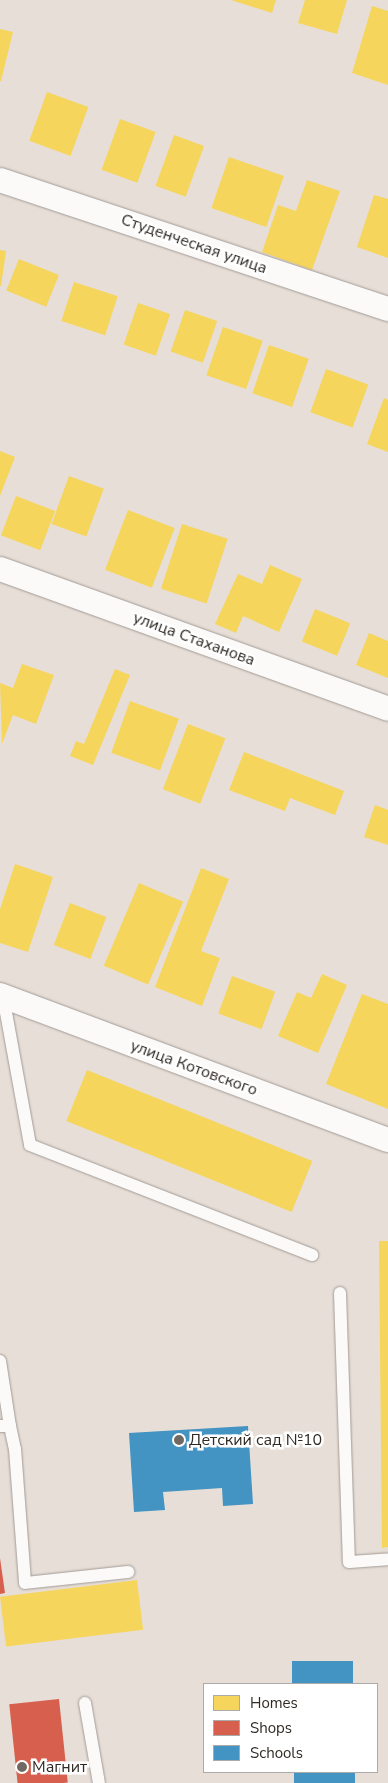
<!DOCTYPE html>
<meta charset="utf-8">
<style>
body{margin:0}
#map{position:relative;width:388px;height:1783px;overflow:hidden;background:#e7ded7;font-family:"Nunito Sans",sans-serif}
div>[style]{position:absolute}
[style*='--x']{left:calc(var(--x)*1px);top:calc(var(--y)*1px);width:calc(var(--w)*1px);rotate:calc(var(--a)*1deg)}
.homes>*{inset:0;background:#f6d55c;transform-origin:0 0}
.shops>*{inset:0;background:#d6604d;transform-origin:0 0}
.schools>*{inset:0;background:#4393c3;transform-origin:0 0}
.roads{filter:drop-shadow(0 0 1px #a29b96) drop-shadow(0 0 1px #a29b96)}
.lane>*{height:12px;margin:-6px;padding:0 6px;transform-origin:6px;border-radius:6px;background:#fbfaf9}
.street>*{height:24px;margin:-12px;padding:0 12px;transform-origin:12px;border-radius:12px;background:#fbfaf9}
.dots>*{width:14px;height:14px;translate:-50% -50%;box-sizing:border-box;border:2px solid #fff;border-radius:50%}
span{translate:-50% -50%;white-space:nowrap;text-align:center;line-height:1.15;-webkit-text-stroke:5px #fff;paint-order:stroke}
.street-label{font-size:16px;color:#302a25}
.poi-label{font-size:16px;color:#302a25}
.left{translate:0 -50%;text-align:left}
.legend{position:absolute;left:203px;top:1683px;width:175px;height:90px;box-sizing:border-box;background:#fff;border:1px solid #acaaa8;margin:0;padding:6px 9px;list-style:none;font-size:15px;color:#302a25}
.legend li{display:flex;align-items:center;gap:10px;height:25px}
.legend b{width:25px;border:1px solid #acaaa8}
</style>
<div id="map">
<div class="homes">
<i style="clip-path:polygon(231px 0,276px 0,272px 13px)"></i>
<i style="clip-path:polygon(305px 0,347px 0,337px 34px,298px 23px)"></i>
<i style="clip-path:polygon(372px 6px,388px 11px,388px 85px,352px 73px)"></i>
<i style="clip-path:polygon(0 29px,13px 32px,1px 81px,0 81px)"></i>
<i style="left:47px;top:92px;width:44px;height:52px;rotate:20deg"></i>
<i style="left:120px;top:119px;width:38px;height:54px;rotate:20deg"></i>
<i style="left:174px;top:135px;width:32px;height:54px;rotate:20deg"></i>
<i style="left:229px;top:157px;width:58px;height:54px;rotate:19deg"></i>
<i style="clip-path:polygon(307px 180px,340px 191px,312px 270px,262px 252px,278px 205px,296px 211px)"></i>
<i style="clip-path:polygon(374px 195px,388px 199px,388px 258px,357px 247px)"></i>
<i style="clip-path:polygon(0 250px,6px 251px,1px 286px,0 286px)"></i>
<i style="left:19px;top:259px;width:43px;height:34px;rotate:22deg"></i>
<i style="left:74px;top:282px;width:46px;height:41px;rotate:18deg"></i>
<i style="left:138px;top:303px;width:34px;height:44px;rotate:19deg"></i>
<i style="left:185px;top:310px;width:34px;height:44px;rotate:19deg"></i>
<i style="left:223px;top:327px;width:42px;height:51px;rotate:19deg"></i>
<i style="left:269px;top:345px;width:42px;height:51px;rotate:19deg"></i>
<i style="left:326px;top:369px;width:45px;height:46px;rotate:20deg"></i>
<i style="clip-path:polygon(384px 398px,388px 400px,388px 452px,367px 444px)"></i>
<i style="clip-path:polygon(0 451px,15px 457px,0 496px)"></i>
<i style="left:69px;top:476px;width:37px;height:51px;rotate:20deg"></i>
<i style="left:16px;top:496px;width:42px;height:42px;rotate:21deg"></i>
<i style="left:128px;top:510px;width:50px;height:64px;rotate:21deg"></i>
<i style="left:182px;top:524px;width:48px;height:68px;rotate:18deg"></i>
<i style="clip-path:polygon(270px 565px,302px 579px,279px 632px,243px 616px,236px 633px,215px 624px,238px 574px,262px 584px)"></i>
<i style="left:315px;top:609px;width:38px;height:35px;rotate:22deg"></i>
<i style="clip-path:polygon(369px 633px,388px 641px,388px 678px,356px 665px)"></i>
<i style="clip-path:polygon(22px 664px,54px 675px,36px 724px,13px 715px,2px 744px,0 683px,13px 688px)"></i>
<i style="clip-path:polygon(115px 669px,130px 675px,93px 765px,70px 756px,76px 741px,84px 744px)"></i>
<i style="left:130px;top:701px;width:52px;height:55px;rotate:20deg"></i>
<i style="left:188px;top:724px;width:40px;height:70px;rotate:21deg"></i>
<i style="clip-path:polygon(244px 752px,344px 791px,335px 815px,290px 798px,285px 811px,229px 790px)"></i>
<i style="clip-path:polygon(375px 805px,388px 810px,388px 845px,364px 837px)"></i>
<i style="clip-path:polygon(15px 864px,53px 877px,28px 952px,0 943px,0 909px)"></i>
<i style="clip-path:polygon(201px 868px,229px 879px,201px 951px,220px 958px,202px 1006px,155px 987px)"></i>
<i style="left:139px;top:883px;width:48px;height:90px;rotate:23deg"></i>
<i style="left:70px;top:903px;width:39px;height:45px;rotate:21deg"></i>
<i style="clip-path:polygon(322px 974px,347px 985px,318px 1053px,278px 1036px,297px 992px,311px 998px)"></i>
<i style="left:232px;top:976px;width:46px;height:40px;rotate:20deg"></i>
<i style="clip-path:polygon(362px 994px,388px 1004px,388px 1109px,326px 1084px)"></i>
<i style="left:87px;top:1070px;width:243px;height:55px;rotate:22deg"></i>
<i style="clip-path:polygon(379px 1241px,388px 1241px,388px 1547px,382px 1548px)"></i>
<i style="left:137px;top:1580px;width:50px;height:138px;rotate:83deg"></i>
</div>
<div class="shops">
<i style="clip-path:polygon(0 1558px,5px 1593px,0 1594px)"></i>
<i style="left:59px;top:1699px;width:84px;height:50px;rotate:84deg"></i>
</div>
<div class="schools">
<i style="clip-path:polygon(248px 1426px,253px 1504px,223px 1506px,222px 1488px,163px 1492px,165px 1510px,134px 1512px,129px 1433px)"></i>
<i style="left:353px;top:1661px;width:23px;height:61px;rotate:90deg"></i>
<i style="left:294px;top:1772px;width:61px;height:11px"></i>
</div>
<div class="roads">
<div class="lane">
<i style="--x:3;--y:996;--w:151;--a:79.7"></i>
<i style="--x:30;--y:1145;--w:303;--a:21.3"></i>
<i style="--x:340;--y:1293;--w:269;--a:88.1"></i>
<i style="--x:349;--y:1562;--w:39;--a:-4"></i>
<i style="--x:0;--y:1361;--w:66;--a:81.3"></i>
<i style="--x:0;--y:1426;--w:10;--a:0"></i>
<i style="--x:10;--y:1426;--w:24;--a:78"></i>
<i style="--x:15;--y:1449;--w:134;--a:85.7"></i>
<i style="--x:25;--y:1583;--w:104;--a:-6.1"></i>
<i style="--x:85;--y:1703;--w:81;--a:80.1"></i>
</div>
<div class="street">
<i style="--x:0;--y:180;--w:409;--a:18.4"></i>
<i style="--x:0;--y:569;--w:412;--a:19.8"></i>
<i style="--x:0;--y:995;--w:414;--a:20.5"></i>
</div>
</div>
<div class="dots">
<i style="left:179px;top:1440px;background:#706963"></i>
<i style="left:22px;top:1767px;background:#706963"></i>
</div>
<div class="street-label">
<span style="left:194px;top:244px;rotate:19deg">Студенческая улица</span>
<span style="left:194px;top:639px;rotate:20deg">улица Стаханова</span>
<span style="left:194px;top:1068px;rotate:20deg">улица Котовского</span>
</div>
<div class="poi-label">
<span class="left" style="left:189px;top:1440px">Детский сад №10</span>
<span class="left" style="left:32px;top:1767px">Магнит</span>
</div>
<ul class="legend">
<li><b style="height:14px;background:#f6d55c"></b>Homes</li>
<li><b style="height:14px;background:#d6604d"></b>Shops</li>
<li><b style="height:14px;background:#4393c3"></b>Schools</li>
</ul>
</div>
